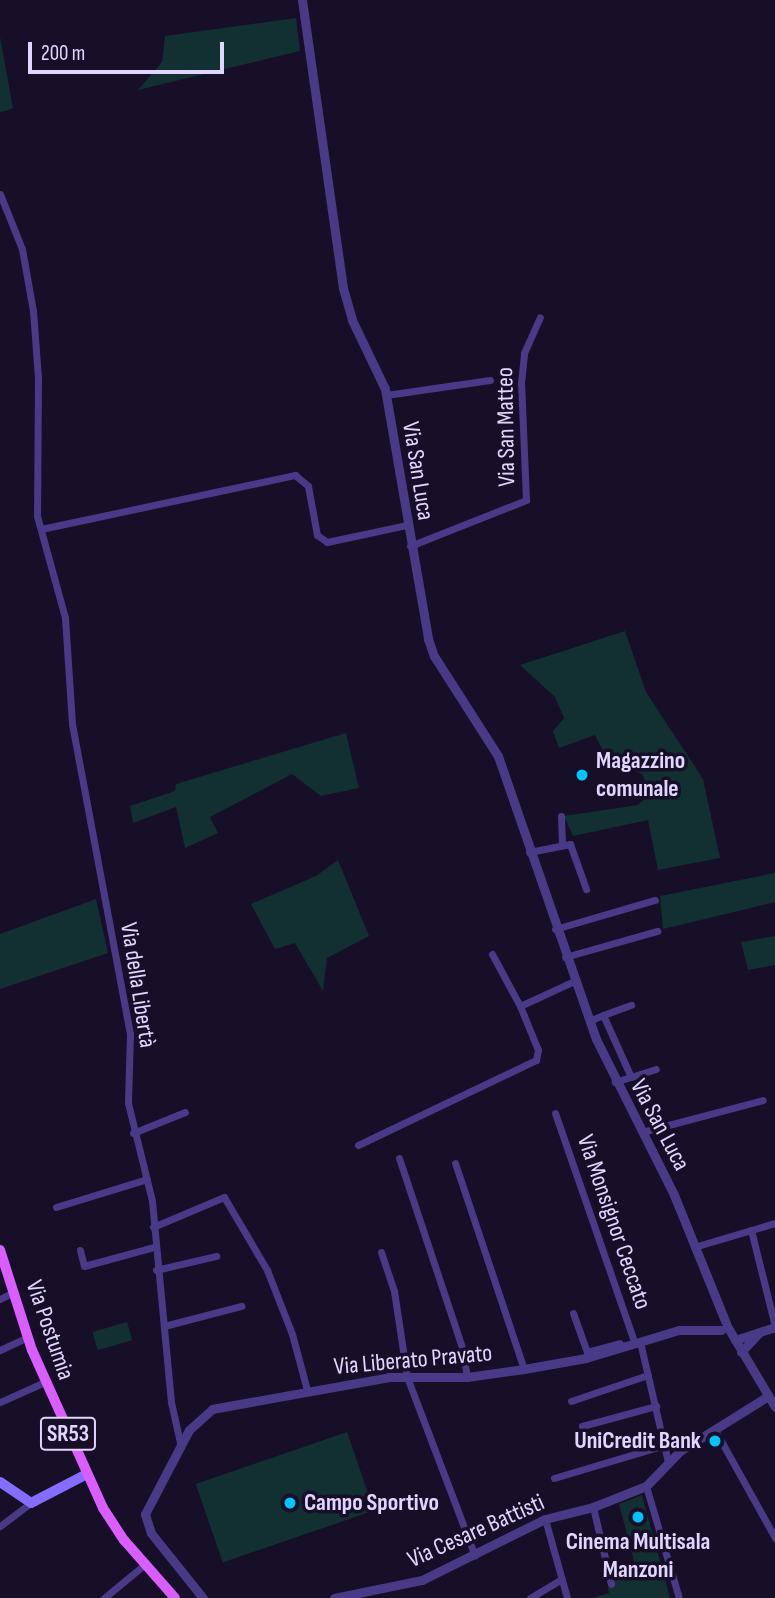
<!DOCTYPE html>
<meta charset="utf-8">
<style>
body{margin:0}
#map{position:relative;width:775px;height:1598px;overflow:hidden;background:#170f28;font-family:"Sofia Sans Condensed",sans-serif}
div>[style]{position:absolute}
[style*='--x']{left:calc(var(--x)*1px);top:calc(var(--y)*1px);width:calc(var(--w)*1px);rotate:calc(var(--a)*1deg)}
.green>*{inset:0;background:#122f32;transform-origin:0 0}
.minor>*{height:7px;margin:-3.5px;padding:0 3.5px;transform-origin:3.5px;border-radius:3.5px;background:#483a87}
.tertiary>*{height:9px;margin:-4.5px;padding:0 4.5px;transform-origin:4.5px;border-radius:4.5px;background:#483a87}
.secondary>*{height:10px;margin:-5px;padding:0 5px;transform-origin:5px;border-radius:5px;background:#856dff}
.primary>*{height:10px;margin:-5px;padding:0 5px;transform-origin:5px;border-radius:5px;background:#d95dff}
.dots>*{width:19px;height:19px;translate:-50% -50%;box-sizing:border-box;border:4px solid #170f28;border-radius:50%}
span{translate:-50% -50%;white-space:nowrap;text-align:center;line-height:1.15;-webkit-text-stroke:7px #170f28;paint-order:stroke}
.shield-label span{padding:2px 5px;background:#170f28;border:2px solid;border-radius:5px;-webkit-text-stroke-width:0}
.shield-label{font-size:23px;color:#e1d6ff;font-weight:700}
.street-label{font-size:24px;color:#e1d6ff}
.poi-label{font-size:24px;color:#e1d6ff;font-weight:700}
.left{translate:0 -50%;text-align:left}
.right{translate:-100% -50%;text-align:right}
.scale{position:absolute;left:28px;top:42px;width:196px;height:32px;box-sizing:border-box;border:4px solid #e1d6ff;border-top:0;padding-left:9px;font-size:21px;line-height:24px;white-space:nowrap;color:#e1d6ff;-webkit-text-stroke:5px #170f28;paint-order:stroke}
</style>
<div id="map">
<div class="green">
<i style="clip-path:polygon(296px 18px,300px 51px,138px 90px,162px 62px,165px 36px)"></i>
<i style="clip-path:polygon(0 37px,13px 108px,6px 111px,0 112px)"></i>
<i style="clip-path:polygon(625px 631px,646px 692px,703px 779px,720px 858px,658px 870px,648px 820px,573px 836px,564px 816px,638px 805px,651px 793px,642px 774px,609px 763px,595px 735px,559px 748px,553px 731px,564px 718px,555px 697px,520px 665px)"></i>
<i style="clip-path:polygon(346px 733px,359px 788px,321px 796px,292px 774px,210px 817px,218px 833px,185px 848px,176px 807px,133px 823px,130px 806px,175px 791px,176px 784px)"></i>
<i style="clip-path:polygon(338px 860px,369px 936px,327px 958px,323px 991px,295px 943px,275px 949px,251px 904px,316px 876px)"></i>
<i style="clip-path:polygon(775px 873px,775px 902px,663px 929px,660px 896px)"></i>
<i style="clip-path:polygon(96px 899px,108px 953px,0 989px,0 934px)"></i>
<i style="clip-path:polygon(775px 936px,775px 965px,748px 970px,741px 942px)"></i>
<i style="left:127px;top:1322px;width:19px;height:36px;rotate:74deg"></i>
<i style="left:347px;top:1432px;width:83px;height:160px;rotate:71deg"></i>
<i style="clip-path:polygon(642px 1495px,670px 1598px,592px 1598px,609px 1593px,607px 1580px,637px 1572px,619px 1504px)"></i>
</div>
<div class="minor">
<i style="--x:0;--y:194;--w:59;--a:68.2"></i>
<i style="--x:22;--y:249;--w:63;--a:79.9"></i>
<i style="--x:33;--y:311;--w:66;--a:85.7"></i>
<i style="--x:38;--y:377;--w:139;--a:90.4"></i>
<i style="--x:37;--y:516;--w:106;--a:74.6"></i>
<i style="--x:65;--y:618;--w:106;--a:86.2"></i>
<i style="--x:72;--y:724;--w:315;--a:79.4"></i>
<i style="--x:130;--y:1034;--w:69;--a:91.7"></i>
<i style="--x:128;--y:1103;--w:101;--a:76.2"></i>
<i style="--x:152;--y:1201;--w:202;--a:84.6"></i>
<i style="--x:171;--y:1402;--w:46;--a:77.5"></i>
<i style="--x:386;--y:395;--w:105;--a:-8.2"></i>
<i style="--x:41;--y:529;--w:260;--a:-12"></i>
<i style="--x:295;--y:475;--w:17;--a:40"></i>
<i style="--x:308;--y:486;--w:50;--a:79.6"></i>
<i style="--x:317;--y:535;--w:12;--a:35"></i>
<i style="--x:327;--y:542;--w:82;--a:-12"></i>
<i style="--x:410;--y:546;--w:125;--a:-21.6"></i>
<i style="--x:526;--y:500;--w:117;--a:-92.4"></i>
<i style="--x:521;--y:383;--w:30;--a:-84"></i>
<i style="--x:524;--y:353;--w:39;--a:-66"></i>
<i style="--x:561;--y:816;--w:26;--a:88"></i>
<i style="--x:529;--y:852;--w:42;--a:-11"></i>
<i style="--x:570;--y:844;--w:48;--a:70.4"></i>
<i style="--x:555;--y:929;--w:104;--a:-16.2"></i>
<i style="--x:492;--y:954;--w:59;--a:61.7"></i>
<i style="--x:565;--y:957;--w:96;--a:-15.8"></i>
<i style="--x:603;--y:1015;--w:30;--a:-20"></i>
<i style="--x:589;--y:1021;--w:15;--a:-23"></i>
<i style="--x:603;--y:1015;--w:68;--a:65.7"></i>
<i style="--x:631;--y:1077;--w:17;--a:163"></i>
<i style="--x:631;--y:1077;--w:26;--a:-18"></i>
<i style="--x:555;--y:1113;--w:244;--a:70.9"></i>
<i style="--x:642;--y:1132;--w:125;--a:-14.8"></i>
<i style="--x:133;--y:1133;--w:56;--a:-22"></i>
<i style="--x:358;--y:1145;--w:197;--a:-25.5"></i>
<i style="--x:536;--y:1060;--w:10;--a:-79"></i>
<i style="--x:538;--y:1050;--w:48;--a:-112.2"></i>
<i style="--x:520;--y:1006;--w:60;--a:-24.8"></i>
<i style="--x:399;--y:1158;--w:202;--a:71.6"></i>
<i style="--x:463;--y:1350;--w:27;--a:82"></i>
<i style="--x:455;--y:1163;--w:217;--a:71.5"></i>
<i style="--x:56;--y:1207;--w:95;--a:-17.1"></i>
<i style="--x:153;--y:1227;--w:77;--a:-22.9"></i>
<i style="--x:224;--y:1197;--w:85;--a:59.5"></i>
<i style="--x:267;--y:1270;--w:69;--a:68.7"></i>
<i style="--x:292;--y:1334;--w:58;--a:75"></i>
<i style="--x:751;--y:1230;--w:99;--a:76"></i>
<i style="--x:694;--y:1247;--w:84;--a:-16.5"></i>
<i style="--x:80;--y:1250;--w:16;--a:76"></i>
<i style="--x:84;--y:1266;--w:73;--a:-15.2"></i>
<i style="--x:381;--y:1252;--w:41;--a:71.6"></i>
<i style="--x:394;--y:1291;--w:87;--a:81.4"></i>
<i style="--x:407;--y:1377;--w:191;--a:69.2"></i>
<i style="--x:156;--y:1270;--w:62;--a:-13.1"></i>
<i style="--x:0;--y:1299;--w:16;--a:-27"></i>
<i style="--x:573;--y:1313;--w:41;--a:70.3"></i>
<i style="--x:587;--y:1352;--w:34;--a:-15"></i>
<i style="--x:164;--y:1326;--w:80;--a:-14.6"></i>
<i style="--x:640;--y:1342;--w:123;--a:76.9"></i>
<i style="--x:0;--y:1350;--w:31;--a:-25"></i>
<i style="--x:571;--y:1401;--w:81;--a:-18.7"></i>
<i style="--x:0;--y:1402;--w:49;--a:-24"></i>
<i style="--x:582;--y:1426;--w:77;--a:-15.1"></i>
<i style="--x:715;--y:1430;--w:124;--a:60.9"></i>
<i style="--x:554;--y:1478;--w:116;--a:-16.6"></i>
<i style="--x:646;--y:1486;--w:117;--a:73.6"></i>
<i style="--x:593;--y:1507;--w:79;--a:76.8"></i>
<i style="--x:545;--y:1519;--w:82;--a:74.4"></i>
<i style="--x:0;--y:1526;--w:39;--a:-37"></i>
<i style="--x:104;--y:1598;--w:52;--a:-39.5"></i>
<i style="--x:530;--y:1598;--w:37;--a:-31"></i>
</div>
<div class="tertiary">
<i style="--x:302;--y:0;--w:291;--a:81.9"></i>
<i style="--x:343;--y:288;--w:33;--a:74"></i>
<i style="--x:352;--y:320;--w:76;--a:64.4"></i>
<i style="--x:385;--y:389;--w:254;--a:80.2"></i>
<i style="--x:428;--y:639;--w:18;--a:71"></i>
<i style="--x:434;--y:656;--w:119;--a:57.4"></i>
<i style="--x:498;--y:756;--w:299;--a:70.9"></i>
<i style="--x:596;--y:1039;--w:174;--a:63.4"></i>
<i style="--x:674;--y:1195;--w:138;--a:67.9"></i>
<i style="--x:727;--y:1326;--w:94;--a:59.3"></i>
<i style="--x:735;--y:1340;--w:42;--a:-18"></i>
<i style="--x:741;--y:1352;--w:26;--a:-47"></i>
<i style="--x:203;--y:1598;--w:83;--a:-128.7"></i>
<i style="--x:151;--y:1533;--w:20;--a:-108"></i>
<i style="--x:145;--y:1514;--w:95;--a:-62.4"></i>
<i style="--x:189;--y:1430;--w:31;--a:-42"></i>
<i style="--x:212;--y:1409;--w:180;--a:-10.2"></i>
<i style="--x:389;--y:1377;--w:78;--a:0"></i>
<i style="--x:467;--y:1377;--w:58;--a:-8"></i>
<i style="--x:524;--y:1369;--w:63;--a:-10.1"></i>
<i style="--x:586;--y:1358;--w:97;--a:-16.8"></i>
<i style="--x:679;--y:1330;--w:42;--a:0"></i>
<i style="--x:334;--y:1598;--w:90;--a:-11.6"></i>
<i style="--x:422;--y:1580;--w:137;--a:-26.4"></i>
<i style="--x:545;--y:1519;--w:49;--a:-14"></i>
<i style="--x:593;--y:1507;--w:57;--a:-21.6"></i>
<i style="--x:646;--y:1486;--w:49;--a:-45.8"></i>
<i style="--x:680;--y:1451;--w:104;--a:-32"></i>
</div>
<div class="secondary">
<i style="--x:0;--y:1482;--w:37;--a:34"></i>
<i style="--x:31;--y:1503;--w:63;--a:-27.4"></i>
</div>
<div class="primary">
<i style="--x:0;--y:1250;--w:105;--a:72.3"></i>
<i style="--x:32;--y:1350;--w:173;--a:65.8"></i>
<i style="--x:103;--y:1508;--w:38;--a:57"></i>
<i style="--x:124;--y:1540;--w:77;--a:48.7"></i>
</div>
<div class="dots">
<i style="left:582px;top:775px;background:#02c2ff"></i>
<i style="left:715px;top:1441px;background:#02c2ff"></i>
<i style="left:290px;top:1503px;background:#02c2ff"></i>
<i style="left:638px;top:1517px;background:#02c2ff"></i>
</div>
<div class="shield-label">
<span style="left:68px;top:1434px">SR53</span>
</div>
<div class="street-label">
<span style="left:506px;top:427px;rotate:-91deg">Via San Matteo</span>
<span style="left:418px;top:471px;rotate:81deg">Via San Luca</span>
<span style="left:138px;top:985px;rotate:81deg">Via della Libertà</span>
<span style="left:660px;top:1125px;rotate:62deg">Via San Luca</span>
<span style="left:614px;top:1222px;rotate:71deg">Via Monsignor Ceccato</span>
<span style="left:50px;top:1330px;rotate:71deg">Via Postumia</span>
<span style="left:413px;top:1360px;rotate:-5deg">Via Liberato Pravato</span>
<span style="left:476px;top:1531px;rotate:-24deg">Via Cesare Battisti</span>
</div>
<div class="poi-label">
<span class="left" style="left:596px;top:775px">Magazzino<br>comunale</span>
<span class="right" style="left:701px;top:1441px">UniCredit Bank</span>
<span class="left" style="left:304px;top:1503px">Campo Sportivo</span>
<span style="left:638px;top:1556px">Cinema Multisala<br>Manzoni</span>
</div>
<div class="scale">200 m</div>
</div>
